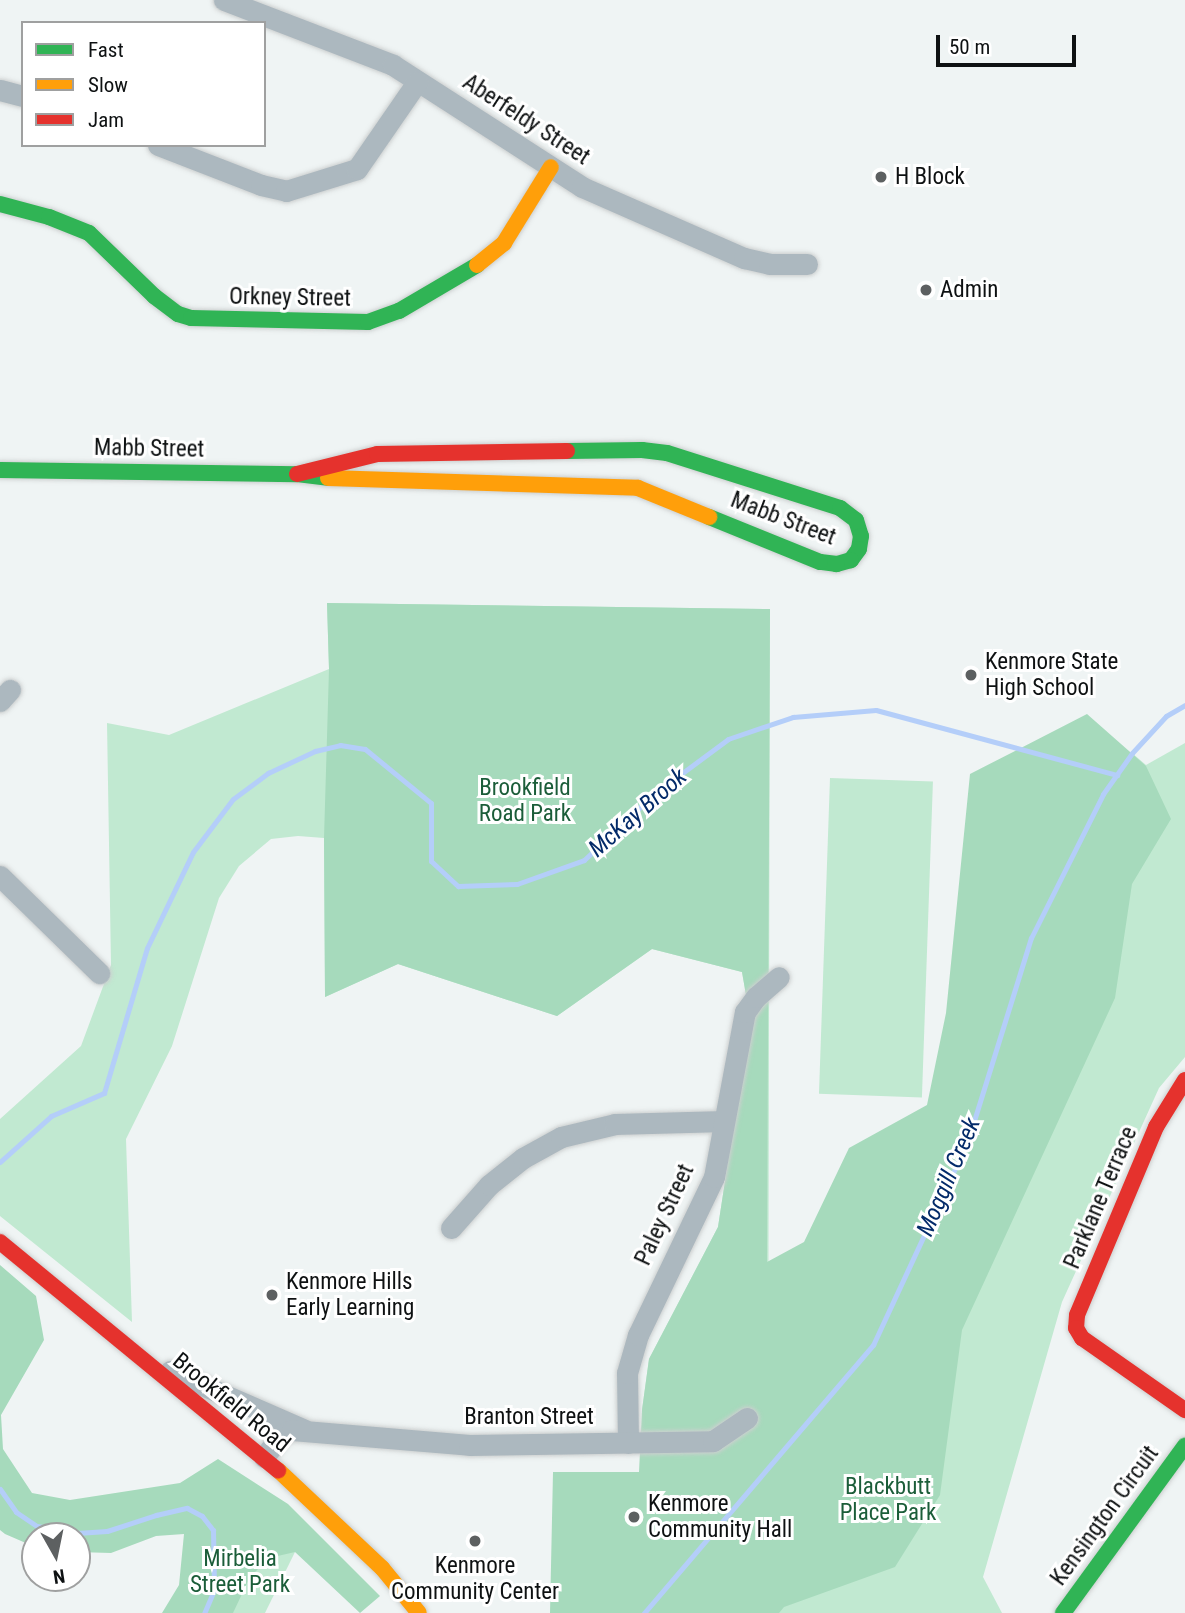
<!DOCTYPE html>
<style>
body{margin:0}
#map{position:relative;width:1185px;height:1613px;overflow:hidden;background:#eff4f4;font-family:"Roboto Condensed",sans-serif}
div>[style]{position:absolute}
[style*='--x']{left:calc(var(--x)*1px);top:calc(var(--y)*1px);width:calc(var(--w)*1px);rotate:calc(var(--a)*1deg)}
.green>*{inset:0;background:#c1e9d1;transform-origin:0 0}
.forest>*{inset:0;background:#a6dabc}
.stream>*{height:5px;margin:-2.5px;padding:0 2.5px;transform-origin:2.5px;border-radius:2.5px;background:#b4cef9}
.roads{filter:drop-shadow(0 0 2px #cccfcf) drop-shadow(0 0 2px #cccfcf)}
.street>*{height:21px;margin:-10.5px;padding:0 10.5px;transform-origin:10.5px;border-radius:10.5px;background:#acb8bf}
.fast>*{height:16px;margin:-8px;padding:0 8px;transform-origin:8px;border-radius:8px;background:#30b455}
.slow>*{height:16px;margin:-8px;padding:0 8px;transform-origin:8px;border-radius:8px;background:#ff9f0a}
.jam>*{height:16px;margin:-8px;padding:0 8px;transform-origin:8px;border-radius:8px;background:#e5322d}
.dots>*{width:19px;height:19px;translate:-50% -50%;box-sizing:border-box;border:4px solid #fff;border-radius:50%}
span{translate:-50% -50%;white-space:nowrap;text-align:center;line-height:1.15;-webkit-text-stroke:6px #fff;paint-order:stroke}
.street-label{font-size:23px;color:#0e1112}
.poi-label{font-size:23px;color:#0e1112}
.left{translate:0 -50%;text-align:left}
.park-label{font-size:23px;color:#1b5d39}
.water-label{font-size:24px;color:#032a69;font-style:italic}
.legend{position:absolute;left:21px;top:21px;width:245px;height:126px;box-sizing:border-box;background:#fff;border:2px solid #9fa0a0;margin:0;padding:9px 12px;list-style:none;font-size:21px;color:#0e1112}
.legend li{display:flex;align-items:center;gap:14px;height:35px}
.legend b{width:35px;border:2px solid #9fa0a0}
.north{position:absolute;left:21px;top:1522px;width:70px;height:70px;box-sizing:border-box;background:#fff;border:2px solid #9fa0a0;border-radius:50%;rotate:171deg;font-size:19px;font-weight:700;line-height:28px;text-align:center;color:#0e1112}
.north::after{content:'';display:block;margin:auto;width:24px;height:32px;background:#5d6061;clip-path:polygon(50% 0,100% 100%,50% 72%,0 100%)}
.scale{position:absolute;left:936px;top:35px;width:140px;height:32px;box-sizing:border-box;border:4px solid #0e1112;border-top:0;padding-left:9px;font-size:21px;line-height:24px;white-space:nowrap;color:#0e1112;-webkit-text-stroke:5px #fff;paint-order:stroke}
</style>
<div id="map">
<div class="green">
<i style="clip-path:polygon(327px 603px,770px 609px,768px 1467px,1132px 753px,1146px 765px,1185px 743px,1185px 1057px,1159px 1088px,1062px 1302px,983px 1577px,1002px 1613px,644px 1613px,642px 1410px,649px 1359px,718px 1227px,750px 1018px,742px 972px,652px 949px,557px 1016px,398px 964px,325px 997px,324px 838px,298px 836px,271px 839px,239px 866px,219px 898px,172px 1046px,126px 1139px,132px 1322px,0 1216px,0 1119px,81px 1046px,111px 965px,107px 723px,169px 735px,329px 669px)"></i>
<i style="left:830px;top:778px;width:103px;height:316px;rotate:2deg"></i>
<i style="clip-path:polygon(231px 1507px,295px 1552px,265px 1613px,172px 1613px)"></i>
</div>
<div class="forest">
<i style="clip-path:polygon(327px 603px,770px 609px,767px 1262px,804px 1242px,849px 1148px,927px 1105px,946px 1013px,970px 774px,1087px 714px,1146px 766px,1171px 819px,1132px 884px,1115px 998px,962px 1330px,940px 1495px,895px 1567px,784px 1607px,779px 1613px,550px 1613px,553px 1472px,639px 1472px,642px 1410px,649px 1359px,718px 1227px,750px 1018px,742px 972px,652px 949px,557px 1016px,398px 964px,325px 997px,324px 838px,329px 669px)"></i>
<i style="clip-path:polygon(0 1265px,36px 1296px,44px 1340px,1px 1415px,3px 1449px,32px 1493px,70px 1500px,180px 1483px,218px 1459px,288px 1504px,380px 1596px,360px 1613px,295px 1552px,269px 1558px,250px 1577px,233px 1613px,162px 1613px,179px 1585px,184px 1534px,156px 1536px,111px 1553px,77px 1552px,77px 1536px,35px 1536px,35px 1547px,5px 1534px,0 1530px)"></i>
</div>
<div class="stream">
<i style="--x:0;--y:1162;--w:69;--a:-42"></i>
<i style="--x:51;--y:1116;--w:58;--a:-23.5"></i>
<i style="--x:104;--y:1093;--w:151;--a:-73.5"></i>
<i style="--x:147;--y:948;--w:106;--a:-64.4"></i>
<i style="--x:193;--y:852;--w:66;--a:-53"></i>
<i style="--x:233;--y:799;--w:44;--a:-36.6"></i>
<i style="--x:268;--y:773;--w:52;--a:-25.1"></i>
<i style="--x:315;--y:751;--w:26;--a:-13"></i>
<i style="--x:340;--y:745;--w:25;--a:9"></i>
<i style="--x:365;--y:749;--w:85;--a:39.3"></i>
<i style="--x:431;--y:803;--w:58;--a:90"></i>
<i style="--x:431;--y:861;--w:37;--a:43"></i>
<i style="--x:458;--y:886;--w:59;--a:-1.9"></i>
<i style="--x:517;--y:884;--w:71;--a:-19.7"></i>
<i style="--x:584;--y:860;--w:96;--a:-43.3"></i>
<i style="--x:654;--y:794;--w:92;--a:-36.6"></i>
<i style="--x:728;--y:739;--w:69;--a:-18.7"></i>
<i style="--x:793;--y:717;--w:83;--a:-4.8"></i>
<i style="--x:876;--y:710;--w:250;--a:15.1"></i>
<i style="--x:0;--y:1489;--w:28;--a:55"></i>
<i style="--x:16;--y:1512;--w:25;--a:34"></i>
<i style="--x:37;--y:1526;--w:41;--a:9.9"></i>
<i style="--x:77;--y:1533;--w:30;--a:-4"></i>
<i style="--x:107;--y:1531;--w:52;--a:-18.1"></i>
<i style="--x:156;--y:1515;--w:32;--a:-13"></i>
<i style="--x:187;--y:1508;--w:17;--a:28"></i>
<i style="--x:202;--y:1516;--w:18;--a:52"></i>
<i style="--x:213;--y:1530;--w:60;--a:89"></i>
<i style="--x:214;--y:1590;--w:25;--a:113"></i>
<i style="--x:644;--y:1613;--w:353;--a:-49.5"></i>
<i style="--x:873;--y:1345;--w:226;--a:-65.1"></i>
<i style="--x:968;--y:1140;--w:212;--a:-72.7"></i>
<i style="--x:1031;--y:938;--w:161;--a:-63.4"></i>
<i style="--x:1103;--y:794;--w:50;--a:-54.7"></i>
<i style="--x:1132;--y:753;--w:50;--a:-47.4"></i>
<i style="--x:1166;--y:716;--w:22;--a:-30"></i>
</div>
<div class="roads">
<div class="street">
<i style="--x:224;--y:0;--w:181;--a:21"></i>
<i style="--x:393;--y:65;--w:225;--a:32.8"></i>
<i style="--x:582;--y:187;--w:177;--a:23.7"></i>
<i style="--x:744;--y:258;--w:26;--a:13"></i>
<i style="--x:769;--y:264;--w:38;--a:0"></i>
<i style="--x:0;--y:90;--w:24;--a:15"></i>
<i style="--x:158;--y:145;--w:110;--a:21.2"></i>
<i style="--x:261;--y:185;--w:26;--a:13"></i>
<i style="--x:286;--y:191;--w:74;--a:-17.2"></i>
<i style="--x:357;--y:169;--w:106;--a:-55.4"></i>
<i style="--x:0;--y:701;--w:15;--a:-48"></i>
<i style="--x:0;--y:876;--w:139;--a:44.4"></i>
<i style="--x:451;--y:1228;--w:57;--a:-48.5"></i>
<i style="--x:489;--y:1185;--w:43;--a:-38.5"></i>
<i style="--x:523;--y:1158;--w:43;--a:-28.9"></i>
<i style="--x:561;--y:1137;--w:56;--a:-13.5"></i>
<i style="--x:615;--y:1124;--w:109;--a:-1.6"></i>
<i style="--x:170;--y:1371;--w:147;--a:23.6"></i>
<i style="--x:628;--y:1443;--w:70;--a:-90.8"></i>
<i style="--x:627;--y:1373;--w:40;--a:-74"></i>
<i style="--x:638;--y:1335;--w:175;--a:-64.3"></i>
<i style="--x:714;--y:1177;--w:168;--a:-79.4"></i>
<i style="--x:745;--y:1012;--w:19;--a:-54"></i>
<i style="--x:756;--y:997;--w:30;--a:-41"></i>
<i style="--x:264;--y:1457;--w:29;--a:-52"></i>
<i style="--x:282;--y:1434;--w:11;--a:-22"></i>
<i style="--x:292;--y:1430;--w:178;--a:4.8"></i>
<i style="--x:469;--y:1445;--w:244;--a:-0.9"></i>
<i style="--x:713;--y:1441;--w:41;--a:-34.1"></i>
</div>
<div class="fast">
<i style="--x:0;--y:204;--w:51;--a:14.9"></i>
<i style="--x:49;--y:217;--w:43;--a:21.8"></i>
<i style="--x:89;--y:233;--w:91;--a:44.1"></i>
<i style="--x:154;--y:296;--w:30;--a:37"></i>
<i style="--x:178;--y:314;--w:14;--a:17"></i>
<i style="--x:191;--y:318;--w:177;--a:1.3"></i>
<i style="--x:368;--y:322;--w:33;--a:-20"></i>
<i style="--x:399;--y:311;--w:91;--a:-30.5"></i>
<i style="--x:567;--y:451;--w:75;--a:-0.8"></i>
<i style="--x:642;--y:450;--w:25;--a:7"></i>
<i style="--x:667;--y:453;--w:182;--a:17.6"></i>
<i style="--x:840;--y:508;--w:20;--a:37"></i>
<i style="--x:856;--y:520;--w:17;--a:73"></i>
<i style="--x:861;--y:536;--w:13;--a:99"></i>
<i style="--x:859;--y:549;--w:14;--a:126"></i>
<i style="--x:851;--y:560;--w:15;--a:164"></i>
<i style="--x:837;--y:564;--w:17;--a:-173"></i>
<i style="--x:820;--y:562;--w:120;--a:-157.9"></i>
<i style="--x:0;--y:470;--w:297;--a:0.8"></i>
<i style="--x:297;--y:474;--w:31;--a:7"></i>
<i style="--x:1063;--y:1613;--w:207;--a:-53.9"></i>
</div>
<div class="slow">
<i style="--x:477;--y:265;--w:35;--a:-39"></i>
<i style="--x:504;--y:243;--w:89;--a:-58.3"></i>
<i style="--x:328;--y:478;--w:310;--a:1.8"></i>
<i style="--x:638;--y:488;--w:77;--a:22.2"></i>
<i style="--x:278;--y:1470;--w:143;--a:43.3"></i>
<i style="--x:382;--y:1568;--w:58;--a:50.6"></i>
</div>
<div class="jam">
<i style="--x:297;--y:474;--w:82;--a:-14"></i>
<i style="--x:377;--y:454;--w:190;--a:-0.9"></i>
<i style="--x:1185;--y:1080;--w:55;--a:121.7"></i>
<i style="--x:1156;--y:1127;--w:204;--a:112.8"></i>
<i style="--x:1077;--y:1315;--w:13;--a:94"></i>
<i style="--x:1076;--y:1328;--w:12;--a:59"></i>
<i style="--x:1082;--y:1338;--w:126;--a:35"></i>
<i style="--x:0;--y:1242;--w:360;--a:39.4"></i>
</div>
</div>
<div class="dots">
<i style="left:881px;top:177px;background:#5d6061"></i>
<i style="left:926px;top:290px;background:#5d6061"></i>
<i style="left:971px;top:675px;background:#5d6061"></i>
<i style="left:272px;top:1295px;background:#5d6061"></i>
<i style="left:634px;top:1517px;background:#5d6061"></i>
<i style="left:475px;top:1541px;background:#5d6061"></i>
</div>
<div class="street-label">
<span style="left:526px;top:120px;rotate:33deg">Aberfeldy Street</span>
<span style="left:290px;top:298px;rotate:1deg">Orkney Street</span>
<span style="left:149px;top:449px;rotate:1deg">Mabb Street</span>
<span style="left:783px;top:519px;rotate:21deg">Mabb Street</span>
<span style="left:1101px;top:1198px;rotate:-67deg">Parklane Terrace</span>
<span style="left:665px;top:1215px;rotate:-65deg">Paley Street</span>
<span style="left:231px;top:1403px;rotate:39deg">Brookfield Road</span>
<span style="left:529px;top:1417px">Branton Street</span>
<span style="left:1105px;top:1516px;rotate:-54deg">Kensington Circuit</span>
</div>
<div class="poi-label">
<span class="left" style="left:895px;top:177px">H Block</span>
<span class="left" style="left:940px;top:290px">Admin</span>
<span class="left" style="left:985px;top:675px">Kenmore State<br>High School</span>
<span class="left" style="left:286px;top:1295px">Kenmore Hills<br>Early Learning</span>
<span class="left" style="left:648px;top:1517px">Kenmore<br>Community Hall</span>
<span style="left:475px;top:1579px">Kenmore<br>Community Center</span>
</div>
<div class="park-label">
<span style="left:525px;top:801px">Brookfield<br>Road Park</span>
<span style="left:888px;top:1500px">Blackbutt<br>Place Park</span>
<span style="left:240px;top:1572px">Mirbelia<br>Street Park</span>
</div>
<div class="water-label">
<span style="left:638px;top:813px;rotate:-41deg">McKay Brook</span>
<span style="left:949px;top:1177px;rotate:-67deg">Moggill Creek</span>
</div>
<ul class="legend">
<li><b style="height:9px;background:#30b455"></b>Fast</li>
<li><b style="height:9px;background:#ff9f0a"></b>Slow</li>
<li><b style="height:9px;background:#e5322d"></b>Jam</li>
</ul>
<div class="north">N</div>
<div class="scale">50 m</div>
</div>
